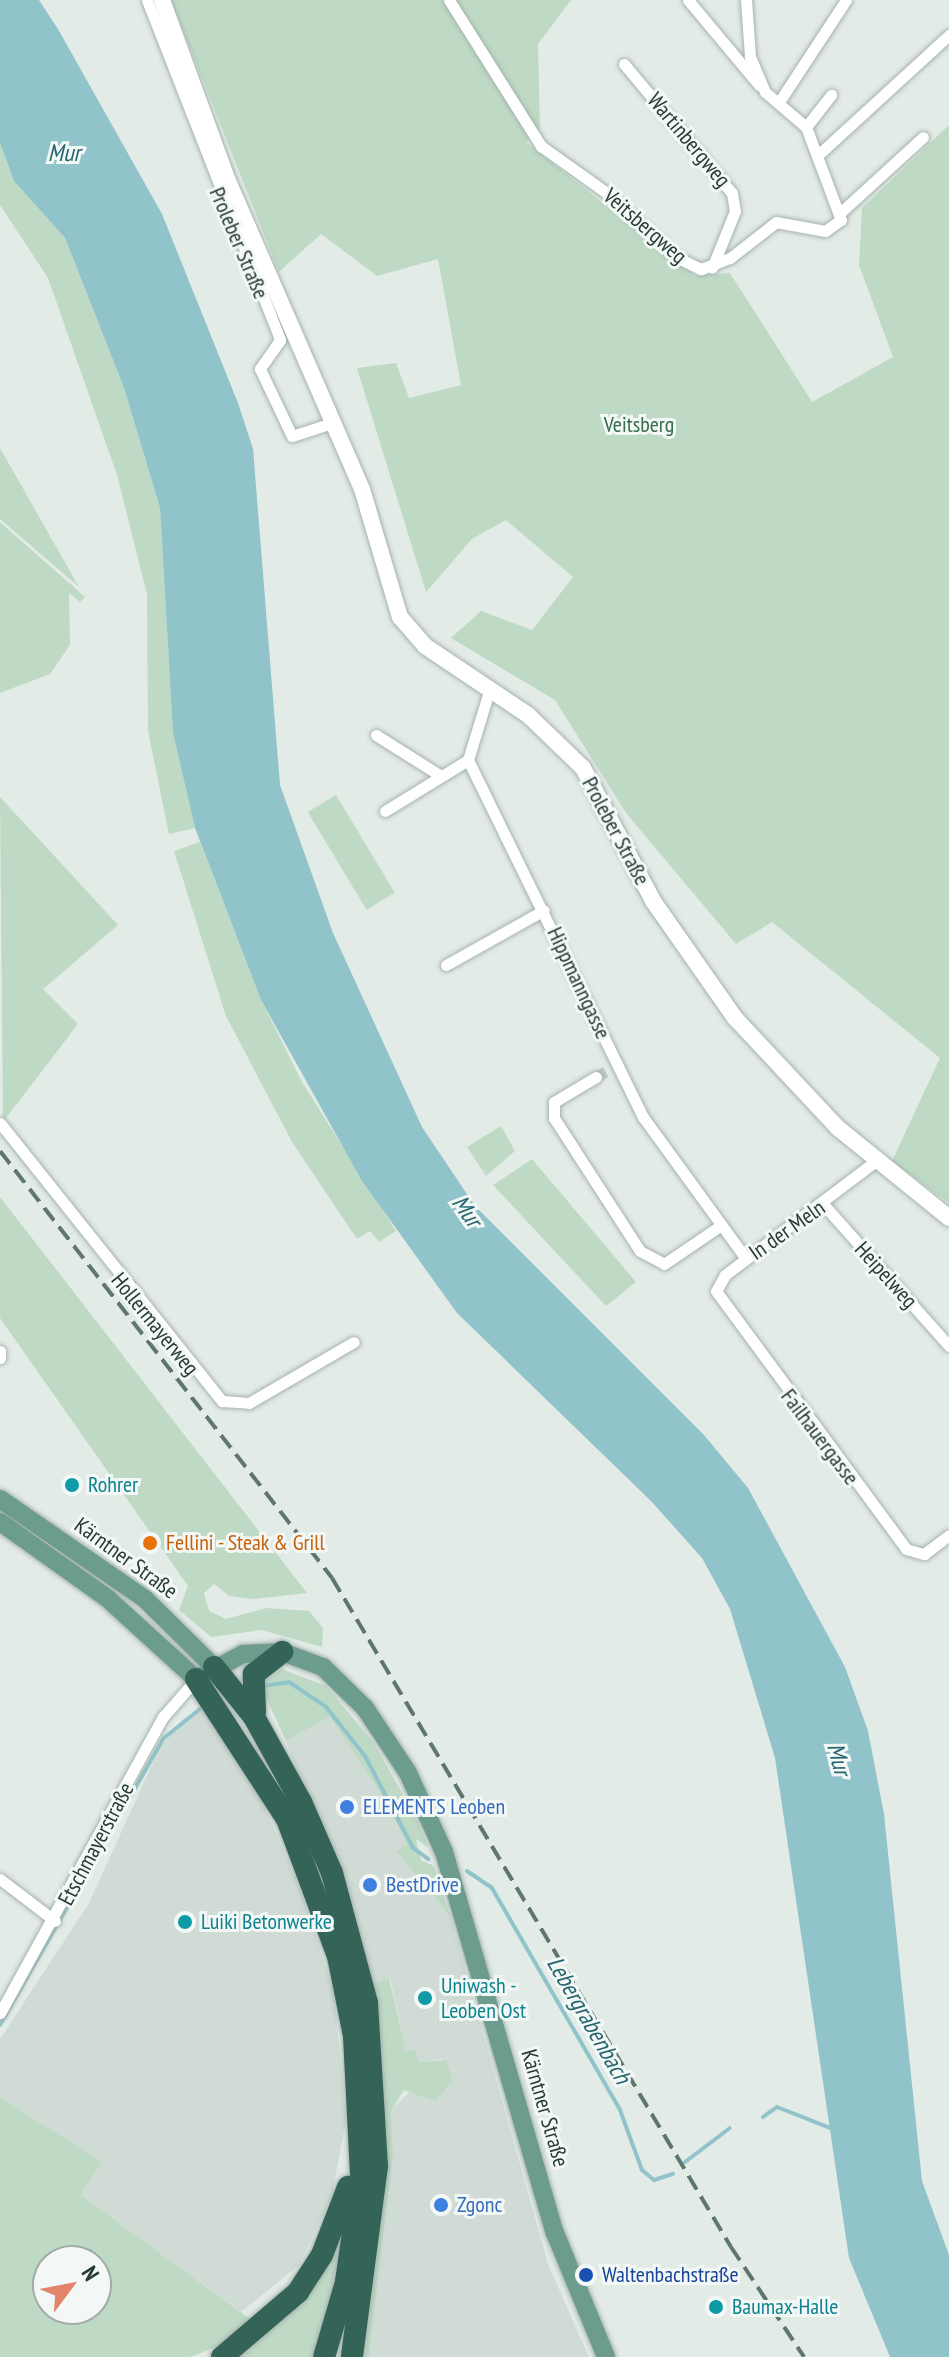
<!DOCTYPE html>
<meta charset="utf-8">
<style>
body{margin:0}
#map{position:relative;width:949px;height:2357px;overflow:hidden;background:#e3ebe7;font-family:"PT Sans Narrow",sans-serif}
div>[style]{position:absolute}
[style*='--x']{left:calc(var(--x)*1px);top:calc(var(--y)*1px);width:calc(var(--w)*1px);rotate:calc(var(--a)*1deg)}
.built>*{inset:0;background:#d1dbd6}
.green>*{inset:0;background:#bedac5;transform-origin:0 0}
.water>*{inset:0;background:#91c3ca}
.stream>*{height:4px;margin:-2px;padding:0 2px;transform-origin:2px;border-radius:2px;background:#91c3ca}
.street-tunnel>*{height:11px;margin-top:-5.5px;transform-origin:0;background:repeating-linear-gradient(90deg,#bdc8c3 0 11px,transparent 0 16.5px)}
.roads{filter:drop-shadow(0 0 2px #a6b3ae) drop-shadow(0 0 2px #a6b3ae)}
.street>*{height:11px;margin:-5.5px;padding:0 5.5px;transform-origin:5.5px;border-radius:5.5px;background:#fff}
.secondary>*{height:16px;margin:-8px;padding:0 8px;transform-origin:8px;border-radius:8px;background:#fff}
.primary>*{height:18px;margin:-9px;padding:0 9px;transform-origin:9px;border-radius:9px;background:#6c9c8e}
.highway>*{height:22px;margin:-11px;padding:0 11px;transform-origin:11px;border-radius:11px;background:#346458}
.rail>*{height:4px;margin-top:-2px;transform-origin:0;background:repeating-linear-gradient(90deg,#5f766f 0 16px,transparent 0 24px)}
.dots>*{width:22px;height:22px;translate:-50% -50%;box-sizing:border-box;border:4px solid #f3f8f6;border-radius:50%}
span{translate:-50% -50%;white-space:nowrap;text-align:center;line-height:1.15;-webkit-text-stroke:6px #f3f8f6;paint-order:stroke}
.street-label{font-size:22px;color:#253b34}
.park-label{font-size:22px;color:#336d48}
.culture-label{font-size:22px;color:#0d838f}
.left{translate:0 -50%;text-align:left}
.food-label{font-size:22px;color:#c56008}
.shop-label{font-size:22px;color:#366cbe}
.transit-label{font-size:22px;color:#164399}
.water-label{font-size:24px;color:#256670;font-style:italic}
.north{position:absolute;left:32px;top:2245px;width:80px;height:80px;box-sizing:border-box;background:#f3f8f6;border:2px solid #a1aca8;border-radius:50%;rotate:58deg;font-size:22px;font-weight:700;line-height:32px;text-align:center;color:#253b34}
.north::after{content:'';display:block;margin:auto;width:28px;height:36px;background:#e3836a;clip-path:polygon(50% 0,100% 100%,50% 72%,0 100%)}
</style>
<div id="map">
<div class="built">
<i style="clip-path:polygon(203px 1708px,254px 1782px,302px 1894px,334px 1994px,346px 2120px,332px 2196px,299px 2265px,241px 2312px,81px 2195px,102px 2162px,0 2097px,0 2039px,89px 1903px,159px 1749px,182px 1720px)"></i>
<i style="clip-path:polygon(330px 1717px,386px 1802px,407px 1845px,397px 1852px,450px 1916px,548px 2264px,589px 2357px,369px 2357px,393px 2154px,391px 2110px,443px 2059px,419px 2062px,406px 2051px,390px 1978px,373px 1984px,286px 1741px)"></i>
</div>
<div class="green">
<i style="clip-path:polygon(171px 0,571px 0,538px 44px,540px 129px,526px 142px,695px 276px,730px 273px,812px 402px,893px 357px,859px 265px,862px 208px,949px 125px,949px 1203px,892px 1161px,940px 1058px,772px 922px,736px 944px,626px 813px,555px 700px,451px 638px,481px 611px,532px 630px,573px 577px,506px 520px,472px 539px,426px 592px,357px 368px,396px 363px,409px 398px,461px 385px,438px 259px,377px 276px,321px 234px,279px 272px)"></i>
<i style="clip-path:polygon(0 143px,14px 181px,65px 238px,124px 388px,160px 508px,173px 733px,195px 828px,169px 834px,148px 731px,147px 594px,117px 475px,48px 278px,0 205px)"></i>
<i style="clip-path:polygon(0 448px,79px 587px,0 519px)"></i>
<i style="clip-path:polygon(0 522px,85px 597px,80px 602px,69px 593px,70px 645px,50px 674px,0 693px)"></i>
<i style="left:336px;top:795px;width:114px;height:33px;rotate:59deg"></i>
<i style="clip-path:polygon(0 797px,118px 925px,43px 989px,78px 1024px,3px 1122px)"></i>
<i style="clip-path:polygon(200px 842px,261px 1000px,302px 1082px,396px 1231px,379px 1242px,370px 1231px,357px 1239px,292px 1142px,226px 1016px,174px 851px)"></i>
<i style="clip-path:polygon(501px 1126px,515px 1151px,486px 1176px,467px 1147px)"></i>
<i style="clip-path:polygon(532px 1159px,636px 1282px,606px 1306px,493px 1185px)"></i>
<i style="clip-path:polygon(0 1197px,307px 1593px,254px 1599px,229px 1596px,214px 1584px,204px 1593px,209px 1611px,226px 1619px,266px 1608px,309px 1611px,323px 1628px,322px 1647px,262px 1630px,211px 1637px,179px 1610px,188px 1586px,0 1318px)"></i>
<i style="clip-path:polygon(282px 1669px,326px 1686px,374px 1743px,418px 1822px,428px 1847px,416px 1839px,421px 1860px,434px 1866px,450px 1916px,396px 1851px,407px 1845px,386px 1802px,330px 1717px,286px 1741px,260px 1684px)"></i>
<i style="clip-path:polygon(389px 1978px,406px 2051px,416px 2050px,419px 2062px,446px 2060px,453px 2081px,435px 2101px,404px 2090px,391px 2111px,393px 2154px,369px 2357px,360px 2357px,385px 2155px,373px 1984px)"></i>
<i style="clip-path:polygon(evenodd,0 2097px,102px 2162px,81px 2195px,250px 2319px,227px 2342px,191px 2357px,0 2357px,0 2097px,48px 2261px,96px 2261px,96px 2309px,48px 2309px,48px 2261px)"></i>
<i style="clip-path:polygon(345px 2217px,349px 2226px,318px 2357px,232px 2357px)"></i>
</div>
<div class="water">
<i style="clip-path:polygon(0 0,39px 0,58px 29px,162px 214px,238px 403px,253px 449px,280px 785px,333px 933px,422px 1127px,475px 1206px,704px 1435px,748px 1488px,845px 1667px,868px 1731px,884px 1814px,922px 2181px,949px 2255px,949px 2357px,890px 2357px,849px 2258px,775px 1758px,730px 1609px,702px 1558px,651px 1501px,457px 1313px,362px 1181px,261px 1000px,195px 828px,173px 733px,160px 508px,124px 388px,65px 238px,14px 181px,0 143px)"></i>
</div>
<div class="stream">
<i style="--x:262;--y:1686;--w:27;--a:-8"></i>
<i style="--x:289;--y:1682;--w:45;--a:34"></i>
<i style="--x:326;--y:1707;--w:63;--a:51.5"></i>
<i style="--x:365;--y:1756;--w:104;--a:62.4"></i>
<i style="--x:413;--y:1848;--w:19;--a:36"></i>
<i style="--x:467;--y:1871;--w:30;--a:34"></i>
<i style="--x:492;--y:1888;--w:256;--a:60"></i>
<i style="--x:620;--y:2110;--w:64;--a:69.9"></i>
<i style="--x:642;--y:2170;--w:16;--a:40"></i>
<i style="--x:654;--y:2180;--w:20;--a:-18"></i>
<i style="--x:0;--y:2025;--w:331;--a:-60.3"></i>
<i style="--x:164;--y:1738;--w:53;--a:-38.8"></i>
<i style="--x:763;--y:2117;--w:17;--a:-36"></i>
<i style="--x:777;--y:2107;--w:57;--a:21.6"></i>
<i style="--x:685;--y:2162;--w:56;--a:-37.1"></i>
</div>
<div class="street-tunnel">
<i style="--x:596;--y:1077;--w:14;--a:-30"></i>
</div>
<div class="roads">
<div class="street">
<i style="--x:147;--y:0;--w:365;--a:68.6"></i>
<i style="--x:280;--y:340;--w:35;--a:125"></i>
<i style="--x:260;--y:369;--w:74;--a:64.5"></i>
<i style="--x:292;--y:436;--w:42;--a:-18"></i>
<i style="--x:449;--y:0;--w:173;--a:57.8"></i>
<i style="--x:541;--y:146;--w:77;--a:35.5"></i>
<i style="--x:604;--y:191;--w:98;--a:42.5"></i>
<i style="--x:676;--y:257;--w:28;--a:26"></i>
<i style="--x:701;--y:269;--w:31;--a:-21"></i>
<i style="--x:730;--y:258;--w:58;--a:-38"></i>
<i style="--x:776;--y:222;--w:50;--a:10.4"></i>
<i style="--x:825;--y:231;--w:19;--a:-35"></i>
<i style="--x:841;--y:220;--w:99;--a:-110.6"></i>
<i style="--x:806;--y:127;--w:54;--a:-139.5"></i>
<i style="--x:765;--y:92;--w:39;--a:-113"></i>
<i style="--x:750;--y:56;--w:56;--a:-94.1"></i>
<i style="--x:688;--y:0;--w:111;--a:50.1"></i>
<i style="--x:624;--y:64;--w:168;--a:50.1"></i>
<i style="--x:732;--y:193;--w:18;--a:81"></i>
<i style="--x:735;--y:211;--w:61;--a:112"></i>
<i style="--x:779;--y:102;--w:122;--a:-56.7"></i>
<i style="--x:806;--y:127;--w:41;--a:-52"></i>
<i style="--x:818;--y:155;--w:178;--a:-42.5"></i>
<i style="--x:841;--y:212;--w:111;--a:-42.4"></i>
<i style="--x:490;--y:688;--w:75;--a:107"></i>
<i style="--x:468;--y:760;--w:398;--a:63.9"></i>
<i style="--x:643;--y:1117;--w:175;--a:54"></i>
<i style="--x:376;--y:735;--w:77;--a:32.2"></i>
<i style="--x:385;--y:811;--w:97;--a:-31.6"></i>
<i style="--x:446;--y:965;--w:112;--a:-29.3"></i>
<i style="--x:596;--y:1077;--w:49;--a:149.2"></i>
<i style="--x:554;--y:1102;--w:16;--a:90"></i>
<i style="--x:554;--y:1118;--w:158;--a:57.1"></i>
<i style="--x:640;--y:1251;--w:27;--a:28"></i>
<i style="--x:664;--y:1264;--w:68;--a:-34.2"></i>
<i style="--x:0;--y:1123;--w:356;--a:51.4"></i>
<i style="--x:222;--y:1401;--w:27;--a:4"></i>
<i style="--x:249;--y:1403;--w:121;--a:-30.2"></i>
<i style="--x:877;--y:1160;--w:191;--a:142.9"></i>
<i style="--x:725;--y:1275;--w:18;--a:119"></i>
<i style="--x:716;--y:1291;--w:320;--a:53.6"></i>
<i style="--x:906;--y:1549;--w:19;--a:16"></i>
<i style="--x:924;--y:1554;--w:31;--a:-37"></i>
<i style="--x:823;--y:1204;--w:190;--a:48.4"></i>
<i style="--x:0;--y:1351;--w:7;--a:90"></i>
<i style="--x:0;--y:1879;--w:69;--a:37.4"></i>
<i style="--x:0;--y:2013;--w:338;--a:-61.2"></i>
<i style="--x:163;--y:1717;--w:50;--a:-49"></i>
</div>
<div class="secondary">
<i style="--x:162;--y:0;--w:193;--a:70"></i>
<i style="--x:228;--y:181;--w:336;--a:66.5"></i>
<i style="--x:362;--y:489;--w:134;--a:73.5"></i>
<i style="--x:400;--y:617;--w:38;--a:49"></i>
<i style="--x:425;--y:646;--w:124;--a:33.8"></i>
<i style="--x:528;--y:715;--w:76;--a:43.9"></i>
<i style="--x:583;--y:768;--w:150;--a:62.2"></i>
<i style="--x:653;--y:901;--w:143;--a:55"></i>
<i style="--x:735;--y:1018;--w:151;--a:46.9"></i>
<i style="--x:838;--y:1128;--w:143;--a:39"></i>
</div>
<div class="primary">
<i style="--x:0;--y:1499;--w:176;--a:34.6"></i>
<i style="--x:145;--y:1599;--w:97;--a:44.6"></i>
<i style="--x:0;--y:1522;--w:131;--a:35.4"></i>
<i style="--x:107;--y:1598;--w:120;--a:42.3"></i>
<i style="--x:196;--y:1679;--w:53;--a:-28"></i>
<i style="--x:243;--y:1654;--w:39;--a:-3"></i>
<i style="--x:282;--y:1652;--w:44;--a:20.1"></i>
<i style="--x:323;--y:1667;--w:59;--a:44.3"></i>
<i style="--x:365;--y:1708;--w:78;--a:56.5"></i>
<i style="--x:408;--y:1773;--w:87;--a:65.5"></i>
<i style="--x:444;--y:1852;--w:397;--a:73.8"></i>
<i style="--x:555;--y:2233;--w:134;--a:67.6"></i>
</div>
<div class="highway">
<i style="--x:214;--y:1667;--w:64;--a:51.3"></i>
<i style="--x:254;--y:1717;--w:97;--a:61.1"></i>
<i style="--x:301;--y:1802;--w:77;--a:66.4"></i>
<i style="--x:332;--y:1873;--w:135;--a:74.9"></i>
<i style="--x:367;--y:2003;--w:163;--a:86.5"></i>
<i style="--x:377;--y:2166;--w:193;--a:97.5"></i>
<i style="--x:196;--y:1679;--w:167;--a:57"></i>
<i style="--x:287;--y:1819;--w:146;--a:69.6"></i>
<i style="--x:338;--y:1956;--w:82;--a:78.7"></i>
<i style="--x:354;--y:2036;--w:140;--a:87.1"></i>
<i style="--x:361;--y:2176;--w:107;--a:98.1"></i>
<i style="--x:346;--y:2282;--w:78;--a:106.3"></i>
<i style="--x:255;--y:1712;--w:38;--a:-92"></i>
<i style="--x:254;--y:1674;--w:36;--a:-38"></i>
<i style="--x:222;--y:2357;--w:100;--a:-40.5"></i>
<i style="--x:298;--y:2292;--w:44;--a:-57"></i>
<i style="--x:322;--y:2255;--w:73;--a:-69.1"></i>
</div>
</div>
<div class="rail">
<i style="--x:0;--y:1151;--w:541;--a:52.13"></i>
<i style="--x:332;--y:1578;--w:779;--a:59.19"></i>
<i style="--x:731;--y:2247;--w:132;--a:56.4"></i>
</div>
<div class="dots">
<i style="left:72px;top:1485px;background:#0f9aa8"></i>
<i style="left:150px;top:1543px;background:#e8710a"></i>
<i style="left:347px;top:1807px;background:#3f7fe0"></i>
<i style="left:370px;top:1885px;background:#3f7fe0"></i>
<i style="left:185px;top:1922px;background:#0f9aa8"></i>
<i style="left:425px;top:1998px;background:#0f9aa8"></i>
<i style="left:441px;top:2205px;background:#3f7fe0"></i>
<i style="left:586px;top:2275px;background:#1a4fb4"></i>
<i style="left:716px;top:2307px;background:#0f9aa8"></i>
</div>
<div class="street-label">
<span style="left:689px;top:140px;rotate:50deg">Wartinbergweg</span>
<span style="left:645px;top:226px;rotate:41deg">Veitsbergweg</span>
<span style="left:239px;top:243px;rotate:67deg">Proleber Straße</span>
<span style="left:616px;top:831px;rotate:62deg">Proleber Straße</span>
<span style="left:579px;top:983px;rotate:65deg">Hippmanngasse</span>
<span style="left:787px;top:1230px;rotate:-35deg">In der Meln</span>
<span style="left:886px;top:1275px;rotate:48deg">Heipelweg</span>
<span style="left:155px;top:1324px;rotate:51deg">Hollermayerweg</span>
<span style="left:820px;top:1437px;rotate:53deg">Failhauergasse</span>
<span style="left:126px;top:1558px;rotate:36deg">Kärntner Straße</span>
<span style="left:96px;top:1844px;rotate:-62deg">Etschmayerstraße</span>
<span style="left:545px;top:2108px;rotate:74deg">Kärntner Straße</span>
</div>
<div class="park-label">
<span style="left:639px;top:425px">Veitsberg</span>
</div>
<div class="culture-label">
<span class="left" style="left:88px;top:1485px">Rohrer</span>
<span class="left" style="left:201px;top:1922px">Luiki Betonwerke</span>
<span class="left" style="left:441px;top:1998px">Uniwash -<br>Leoben Ost</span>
<span class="left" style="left:732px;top:2307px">Baumax-Halle</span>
</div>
<div class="food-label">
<span class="left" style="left:166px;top:1543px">Fellini - Steak &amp; Grill</span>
</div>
<div class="shop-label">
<span class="left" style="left:363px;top:1807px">ELEMENTS Leoben</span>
<span class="left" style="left:386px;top:1885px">BestDrive</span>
<span class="left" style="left:457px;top:2205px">Zgonc</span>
</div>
<div class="transit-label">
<span class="left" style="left:602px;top:2275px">Waltenbachstraße</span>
</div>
<div class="water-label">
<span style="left:64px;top:153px">Mur</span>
<span style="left:467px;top:1211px;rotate:55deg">Mur</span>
<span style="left:839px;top:1759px;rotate:75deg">Mur</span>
<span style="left:589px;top:2020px;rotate:60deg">Lebergrabenbach</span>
</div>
<div class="north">N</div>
</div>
